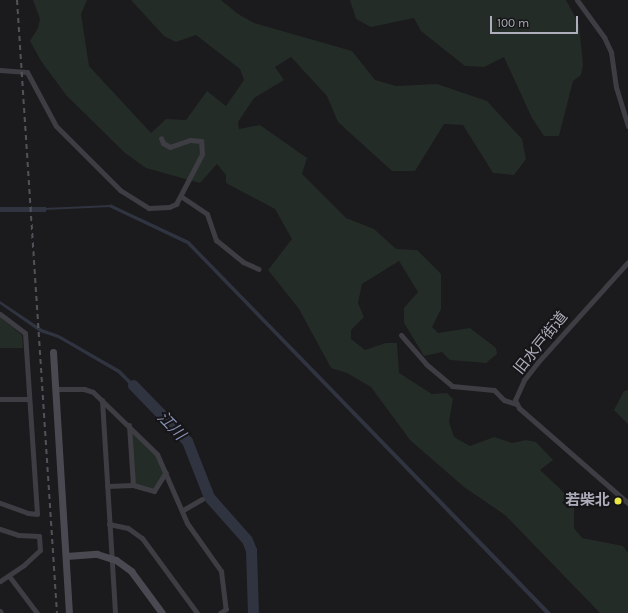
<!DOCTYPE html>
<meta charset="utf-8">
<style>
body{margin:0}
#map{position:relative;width:628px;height:613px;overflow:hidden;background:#1b1a1c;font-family:Karla,"Noto Sans JP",sans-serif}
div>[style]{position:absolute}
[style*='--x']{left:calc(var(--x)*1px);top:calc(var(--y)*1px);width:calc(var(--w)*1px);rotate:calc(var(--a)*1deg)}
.green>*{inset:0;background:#242c27}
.water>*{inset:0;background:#303440;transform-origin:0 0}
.stream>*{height:2px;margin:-1px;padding:0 1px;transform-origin:1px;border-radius:1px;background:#303440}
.river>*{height:11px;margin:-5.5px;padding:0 5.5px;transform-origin:5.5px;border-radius:5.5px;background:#303440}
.street>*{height:5px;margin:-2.5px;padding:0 2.5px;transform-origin:2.5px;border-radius:2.5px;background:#3e3d43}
.secondary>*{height:7px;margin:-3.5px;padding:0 3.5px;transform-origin:3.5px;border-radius:3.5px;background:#4a4951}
.rail>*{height:2px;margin-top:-1px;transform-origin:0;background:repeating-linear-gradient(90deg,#53525a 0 5px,transparent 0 9px)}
.dots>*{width:11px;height:11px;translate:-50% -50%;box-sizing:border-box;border:2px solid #161517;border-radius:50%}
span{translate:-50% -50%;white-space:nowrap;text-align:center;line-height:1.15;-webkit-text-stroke:4px #161517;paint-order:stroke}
.street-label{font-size:15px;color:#adadbb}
.poi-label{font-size:15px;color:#adadbb;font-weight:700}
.right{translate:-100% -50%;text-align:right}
.water-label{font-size:16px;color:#8690b4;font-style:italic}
.scale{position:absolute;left:490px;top:16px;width:88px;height:18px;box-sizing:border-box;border:2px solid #adadbb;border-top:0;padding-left:5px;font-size:12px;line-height:14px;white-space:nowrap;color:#adadbb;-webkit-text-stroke:3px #161517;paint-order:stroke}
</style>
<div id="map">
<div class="green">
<i style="clip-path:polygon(33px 0,87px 0,81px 14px,89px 66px,151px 133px,166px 119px,186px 120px,207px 91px,226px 106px,244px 80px,240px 69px,196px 35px,176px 42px,164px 36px,131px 0,221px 0,238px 14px,254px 23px,352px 51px,375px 80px,396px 86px,437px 84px,487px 101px,522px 139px,526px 159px,514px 175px,493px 173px,463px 125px,444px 124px,415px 171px,392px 171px,338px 122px,327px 96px,291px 57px,275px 67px,284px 80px,254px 98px,238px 122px,239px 129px,260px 125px,307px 158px,302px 174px,346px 218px,374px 229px,396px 249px,417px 250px,441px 274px,441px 309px,432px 327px,438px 333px,470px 328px,496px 348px,497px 354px,486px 363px,450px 360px,442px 352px,424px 356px,404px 323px,404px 308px,418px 292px,399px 261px,362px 284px,358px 303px,364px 317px,351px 330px,351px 339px,365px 350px,386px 343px,397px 343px,399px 373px,432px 394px,447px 393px,453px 399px,449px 422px,454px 437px,470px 446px,494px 437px,512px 443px,526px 440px,536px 442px,553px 460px,540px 470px,574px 502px,574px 528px,582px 538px,623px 546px,628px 553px,628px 613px,600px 613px,505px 515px,464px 487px,410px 440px,371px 387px,347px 373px,331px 368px,299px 309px,268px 270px,292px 239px,275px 209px,226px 183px,226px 175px,217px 164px,200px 183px,146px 168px,125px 153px,66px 95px,41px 61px,30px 41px,38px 28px,40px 19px)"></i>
<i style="clip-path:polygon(350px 0,566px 0,579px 24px,583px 65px,581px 75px,573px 81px,559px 136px,544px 136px,532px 118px,504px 57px,484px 67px,465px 66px,421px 31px,414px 18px,371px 27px,356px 19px)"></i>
<i style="clip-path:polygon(0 317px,22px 335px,23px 348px,0 348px)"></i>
<i style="clip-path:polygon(628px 390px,628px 424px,614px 410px,624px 391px)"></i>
<i style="clip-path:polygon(129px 425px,157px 454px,166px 472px,154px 491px,133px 485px)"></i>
</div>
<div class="water">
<i style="clip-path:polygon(110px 204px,189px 241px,551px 613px,545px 613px,187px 244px,109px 207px)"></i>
<i style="left:46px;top:207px;width:5px;height:46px;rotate:90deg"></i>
<i style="clip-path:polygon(0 301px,42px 329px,59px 335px,120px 370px,144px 394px,141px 396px,118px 373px,58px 338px,40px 332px,0 304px)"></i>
</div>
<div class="stream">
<i style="--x:44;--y:209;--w:67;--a:-2.6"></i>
</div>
<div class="river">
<i style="--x:133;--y:385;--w:78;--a:46"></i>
<i style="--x:187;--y:441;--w:60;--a:68.6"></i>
<i style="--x:209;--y:497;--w:57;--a:48.5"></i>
<i style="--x:247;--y:540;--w:11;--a:68"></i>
<i style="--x:251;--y:550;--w:63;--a:88.2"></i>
</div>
<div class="street">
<i style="--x:577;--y:0;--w:46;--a:53.9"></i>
<i style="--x:604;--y:37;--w:17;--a:65"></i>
<i style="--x:611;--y:52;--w:35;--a:82"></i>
<i style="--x:616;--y:87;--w:41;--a:72.9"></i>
<i style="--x:0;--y:70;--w:27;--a:4"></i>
<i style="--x:27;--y:72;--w:61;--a:61.8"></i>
<i style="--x:56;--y:126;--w:91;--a:45"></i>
<i style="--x:120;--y:190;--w:34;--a:32"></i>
<i style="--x:149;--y:208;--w:20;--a:-3"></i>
<i style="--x:169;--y:207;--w:8;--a:-23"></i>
<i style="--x:176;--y:204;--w:56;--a:-62.5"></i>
<i style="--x:202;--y:154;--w:13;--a:-94"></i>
<i style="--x:201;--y:141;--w:11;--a:-175"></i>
<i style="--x:190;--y:140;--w:21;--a:161"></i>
<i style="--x:170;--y:147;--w:8;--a:-150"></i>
<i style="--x:163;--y:143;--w:5;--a:-112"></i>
<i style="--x:182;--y:197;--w:30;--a:34"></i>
<i style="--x:207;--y:214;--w:28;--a:71"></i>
<i style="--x:216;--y:240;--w:35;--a:39"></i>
<i style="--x:243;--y:262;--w:17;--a:24"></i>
<i style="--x:628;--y:262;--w:135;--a:132"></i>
<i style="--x:538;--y:362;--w:23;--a:128"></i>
<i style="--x:524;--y:380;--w:22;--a:114"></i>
<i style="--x:515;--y:400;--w:9;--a:63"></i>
<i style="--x:519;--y:408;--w:145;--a:41.1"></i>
<i style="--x:0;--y:314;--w:31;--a:37"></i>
<i style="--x:25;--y:333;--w:181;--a:86.2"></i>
<i style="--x:37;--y:514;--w:9;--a:-174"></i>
<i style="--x:28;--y:513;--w:30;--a:-160"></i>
<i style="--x:401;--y:335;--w:38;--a:49"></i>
<i style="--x:426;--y:364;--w:34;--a:40"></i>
<i style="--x:452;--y:386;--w:42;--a:5.4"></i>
<i style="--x:494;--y:390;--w:14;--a:45"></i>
<i style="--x:504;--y:400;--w:13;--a:18"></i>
<i style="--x:55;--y:389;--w:29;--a:0"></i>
<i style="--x:84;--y:389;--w:9;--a:18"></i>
<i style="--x:93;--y:392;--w:89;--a:44.1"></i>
<i style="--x:157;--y:454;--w:75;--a:66.5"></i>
<i style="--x:187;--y:523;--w:59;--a:54.7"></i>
<i style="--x:221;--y:571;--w:38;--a:83"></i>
<i style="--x:226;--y:609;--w:7;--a:146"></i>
<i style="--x:0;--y:399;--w:29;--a:0"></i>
<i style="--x:102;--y:400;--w:213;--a:86.5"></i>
<i style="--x:129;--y:425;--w:60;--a:86.2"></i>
<i style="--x:107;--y:486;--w:26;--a:-2"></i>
<i style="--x:133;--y:485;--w:22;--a:16"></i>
<i style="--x:154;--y:491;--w:22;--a:-58"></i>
<i style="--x:183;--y:510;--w:22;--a:-30"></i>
<i style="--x:109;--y:524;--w:19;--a:12"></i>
<i style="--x:128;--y:528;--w:17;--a:36"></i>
<i style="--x:142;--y:538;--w:93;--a:53.7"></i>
<i style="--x:0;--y:529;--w:19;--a:18"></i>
<i style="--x:18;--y:535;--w:21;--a:3"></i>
<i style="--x:39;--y:536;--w:14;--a:86"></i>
<i style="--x:40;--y:550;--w:22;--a:137"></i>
<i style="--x:24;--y:565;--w:29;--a:146"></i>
<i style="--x:9;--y:576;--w:46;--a:52.9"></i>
<i style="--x:0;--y:611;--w:2;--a:63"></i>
</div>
<div class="secondary">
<i style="--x:53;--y:352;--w:261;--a:86.5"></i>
<i style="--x:66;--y:556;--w:31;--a:-4"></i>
<i style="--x:97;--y:554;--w:20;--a:18"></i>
<i style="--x:116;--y:560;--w:19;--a:36"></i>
<i style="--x:131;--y:571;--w:52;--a:53.6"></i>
</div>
<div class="rail">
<i style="--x:17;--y:0;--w:614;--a:86.27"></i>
</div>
<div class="dots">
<i style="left:618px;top:501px;background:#ece842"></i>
</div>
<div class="street-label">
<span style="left:541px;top:343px;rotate:-51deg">旧水戸街道</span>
</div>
<div class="poi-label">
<span class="right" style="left:610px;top:501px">若柴北</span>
</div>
<div class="water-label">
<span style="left:171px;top:426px;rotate:46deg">江川</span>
</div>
<div class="scale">100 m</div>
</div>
